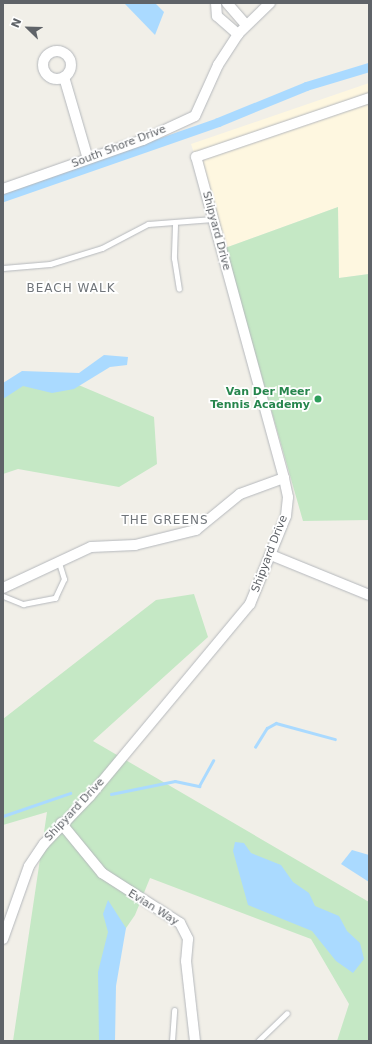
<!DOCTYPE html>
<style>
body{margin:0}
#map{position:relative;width:372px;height:1044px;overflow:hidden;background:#f1efe8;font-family:"DejaVu Sans",sans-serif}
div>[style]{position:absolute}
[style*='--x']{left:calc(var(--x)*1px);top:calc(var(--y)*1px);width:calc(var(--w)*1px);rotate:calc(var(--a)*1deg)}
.commercial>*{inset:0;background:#fef7e0}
.green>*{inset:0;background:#c5e8c5}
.water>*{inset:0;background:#aadaff}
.stream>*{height:2.5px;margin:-1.25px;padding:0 1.25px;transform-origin:1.25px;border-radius:1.25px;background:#aadaff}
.canal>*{height:9px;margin:-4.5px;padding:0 4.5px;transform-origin:4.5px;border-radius:4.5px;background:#aadaff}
.roads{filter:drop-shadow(0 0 1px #b5b8bc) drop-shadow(0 0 1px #b5b8bc)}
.lane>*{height:5px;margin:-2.5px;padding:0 2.5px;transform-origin:2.5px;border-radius:2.5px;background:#fff}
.street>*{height:10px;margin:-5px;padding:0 5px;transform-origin:5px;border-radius:5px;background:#fff}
.street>.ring{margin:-5px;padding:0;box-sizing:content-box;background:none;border:10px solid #fff;border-radius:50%}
.dots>*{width:11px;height:11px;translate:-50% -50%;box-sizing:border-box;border:2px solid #fff;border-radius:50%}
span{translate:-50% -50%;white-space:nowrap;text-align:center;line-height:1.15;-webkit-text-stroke:3.5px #fff;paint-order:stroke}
.street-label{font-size:11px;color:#5f6368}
.leisure-label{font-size:11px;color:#27864d;font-weight:700}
.right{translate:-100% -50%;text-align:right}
.neighbourhood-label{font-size:12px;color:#70757a;letter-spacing:1px}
.frame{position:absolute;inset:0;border:4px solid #5f6368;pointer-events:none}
.north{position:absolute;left:8px;top:8px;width:40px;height:40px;-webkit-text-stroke:3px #fff;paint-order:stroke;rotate:293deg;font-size:11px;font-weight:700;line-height:16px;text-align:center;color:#5f6368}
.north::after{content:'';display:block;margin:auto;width:14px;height:18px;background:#5f6368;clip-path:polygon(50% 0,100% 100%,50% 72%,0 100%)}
</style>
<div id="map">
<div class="commercial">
<i style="clip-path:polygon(369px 83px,369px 274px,339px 278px,338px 207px,225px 248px,191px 144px)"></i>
</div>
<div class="green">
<i style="clip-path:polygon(338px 207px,339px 278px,369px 274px,369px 520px,303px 521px,225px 248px)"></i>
<i style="clip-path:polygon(55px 375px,154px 417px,157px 464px,119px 487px,18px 469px,3px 474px,3px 392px)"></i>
<i style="clip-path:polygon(194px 594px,208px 637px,93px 741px,369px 902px,369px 1041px,337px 1041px,349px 1004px,311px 939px,150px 878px,135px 915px,113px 947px,107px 1041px,13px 1041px,47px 812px,3px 825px,3px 719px,156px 600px)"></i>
</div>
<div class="water">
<i style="clip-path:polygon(124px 3px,155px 3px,164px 12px,155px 35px)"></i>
<i style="clip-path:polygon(104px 355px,128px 357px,127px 365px,110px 367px,74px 389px,52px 393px,23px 386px,3px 399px,3px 383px,22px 371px,79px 373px)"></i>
<i style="clip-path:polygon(235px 842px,244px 843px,251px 853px,281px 865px,293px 882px,309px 893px,315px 906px,339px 916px,347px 931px,360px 943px,364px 959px,353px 973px,336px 961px,312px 931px,248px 905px,233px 851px)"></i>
<i style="clip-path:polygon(352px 850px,369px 855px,369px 882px,341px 864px)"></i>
<i style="clip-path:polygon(108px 900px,126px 928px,116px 986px,115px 1041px,99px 1041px,98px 972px,108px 932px,103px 914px)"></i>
</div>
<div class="stream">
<i style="--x:255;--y:747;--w:22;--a:-58"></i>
<i style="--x:267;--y:728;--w:10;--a:-29"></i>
<i style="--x:276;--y:723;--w:61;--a:15.2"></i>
<i style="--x:111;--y:794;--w:65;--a:-11.5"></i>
<i style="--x:175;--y:781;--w:25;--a:12"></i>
<i style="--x:199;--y:786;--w:29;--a:-61"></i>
<i style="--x:3;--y:816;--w:71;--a:-18.9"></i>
</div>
<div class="canal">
<i style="--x:3;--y:197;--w:228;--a:-19.2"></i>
<i style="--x:218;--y:122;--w:95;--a:-22.2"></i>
<i style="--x:306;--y:86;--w:66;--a:-16.8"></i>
</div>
<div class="roads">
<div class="lane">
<i style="--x:175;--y:225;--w:33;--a:92"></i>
<i style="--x:174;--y:258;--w:31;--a:81"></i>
<i style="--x:3;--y:268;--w:47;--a:-4.9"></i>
<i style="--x:50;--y:264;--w:54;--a:-17.1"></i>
<i style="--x:102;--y:248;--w:52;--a:-27.6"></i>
<i style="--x:148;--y:224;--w:65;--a:-4.4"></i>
<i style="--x:3;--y:596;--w:22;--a:22"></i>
<i style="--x:23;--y:604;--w:33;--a:-11"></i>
<i style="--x:55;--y:598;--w:21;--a:-65"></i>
<i style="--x:64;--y:579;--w:17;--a:-107"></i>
<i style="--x:172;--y:1041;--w:31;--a:-86"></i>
<i style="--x:258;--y:1041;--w:40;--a:-44"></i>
</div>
<div class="street">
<i style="--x:216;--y:3;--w:13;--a:86"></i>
<i style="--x:217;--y:16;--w:28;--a:41"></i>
<i style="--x:227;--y:3;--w:29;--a:49"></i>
<i class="ring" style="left:43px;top:51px;width:18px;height:18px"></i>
<i style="--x:64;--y:77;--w:85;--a:73.7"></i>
<i style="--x:3;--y:189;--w:148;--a:-19.3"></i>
<i style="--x:143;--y:140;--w:57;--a:-24.8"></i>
<i style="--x:195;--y:116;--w:56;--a:-65.7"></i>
<i style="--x:218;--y:65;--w:37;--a:-57"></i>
<i style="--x:238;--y:34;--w:45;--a:-44.1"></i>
<i style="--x:271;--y:555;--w:106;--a:22.2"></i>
<i style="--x:3;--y:588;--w:97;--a:-25"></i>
<i style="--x:91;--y:547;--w:44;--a:-2.6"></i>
<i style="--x:135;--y:545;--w:63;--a:-13.8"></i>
<i style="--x:196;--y:530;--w:57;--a:-39.3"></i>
<i style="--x:240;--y:494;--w:47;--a:-20"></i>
<i style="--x:61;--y:823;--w:65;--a:50.6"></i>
<i style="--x:102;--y:873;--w:93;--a:32.7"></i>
<i style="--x:180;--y:923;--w:18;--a:63"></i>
<i style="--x:188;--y:939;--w:22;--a:95"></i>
<i style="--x:186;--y:961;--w:81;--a:83.6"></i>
<i style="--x:3;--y:939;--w:77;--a:-70.4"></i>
<i style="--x:29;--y:866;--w:27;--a:-56"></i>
<i style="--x:44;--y:844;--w:66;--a:-46.2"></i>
<i style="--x:90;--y:796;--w:250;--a:-50.2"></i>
<i style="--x:250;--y:604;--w:95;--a:-67.8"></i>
<i style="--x:286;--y:516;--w:19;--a:-84"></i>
<i style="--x:288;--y:497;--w:19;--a:-102"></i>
<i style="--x:284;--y:478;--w:333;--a:-105.3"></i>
<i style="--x:196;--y:157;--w:183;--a:-18.8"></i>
</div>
</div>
<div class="dots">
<i style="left:318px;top:399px;background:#2e9e5b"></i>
</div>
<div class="street-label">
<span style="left:119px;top:147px;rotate:-21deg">South Shore Drive</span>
<span style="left:216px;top:231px;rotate:75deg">Shipyard Drive</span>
<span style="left:270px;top:554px;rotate:-69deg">Shipyard Drive</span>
<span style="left:75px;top:810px;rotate:-47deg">Shipyard Drive</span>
<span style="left:153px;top:908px;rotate:32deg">Evian Way</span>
</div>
<div class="leisure-label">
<span class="right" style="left:310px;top:399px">Van Der Meer<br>Tennis Academy</span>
</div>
<div class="neighbourhood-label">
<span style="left:71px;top:289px">BEACH WALK</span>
<span style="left:165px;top:521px">THE GREENS</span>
</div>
<div class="frame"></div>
<div class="north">N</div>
</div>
